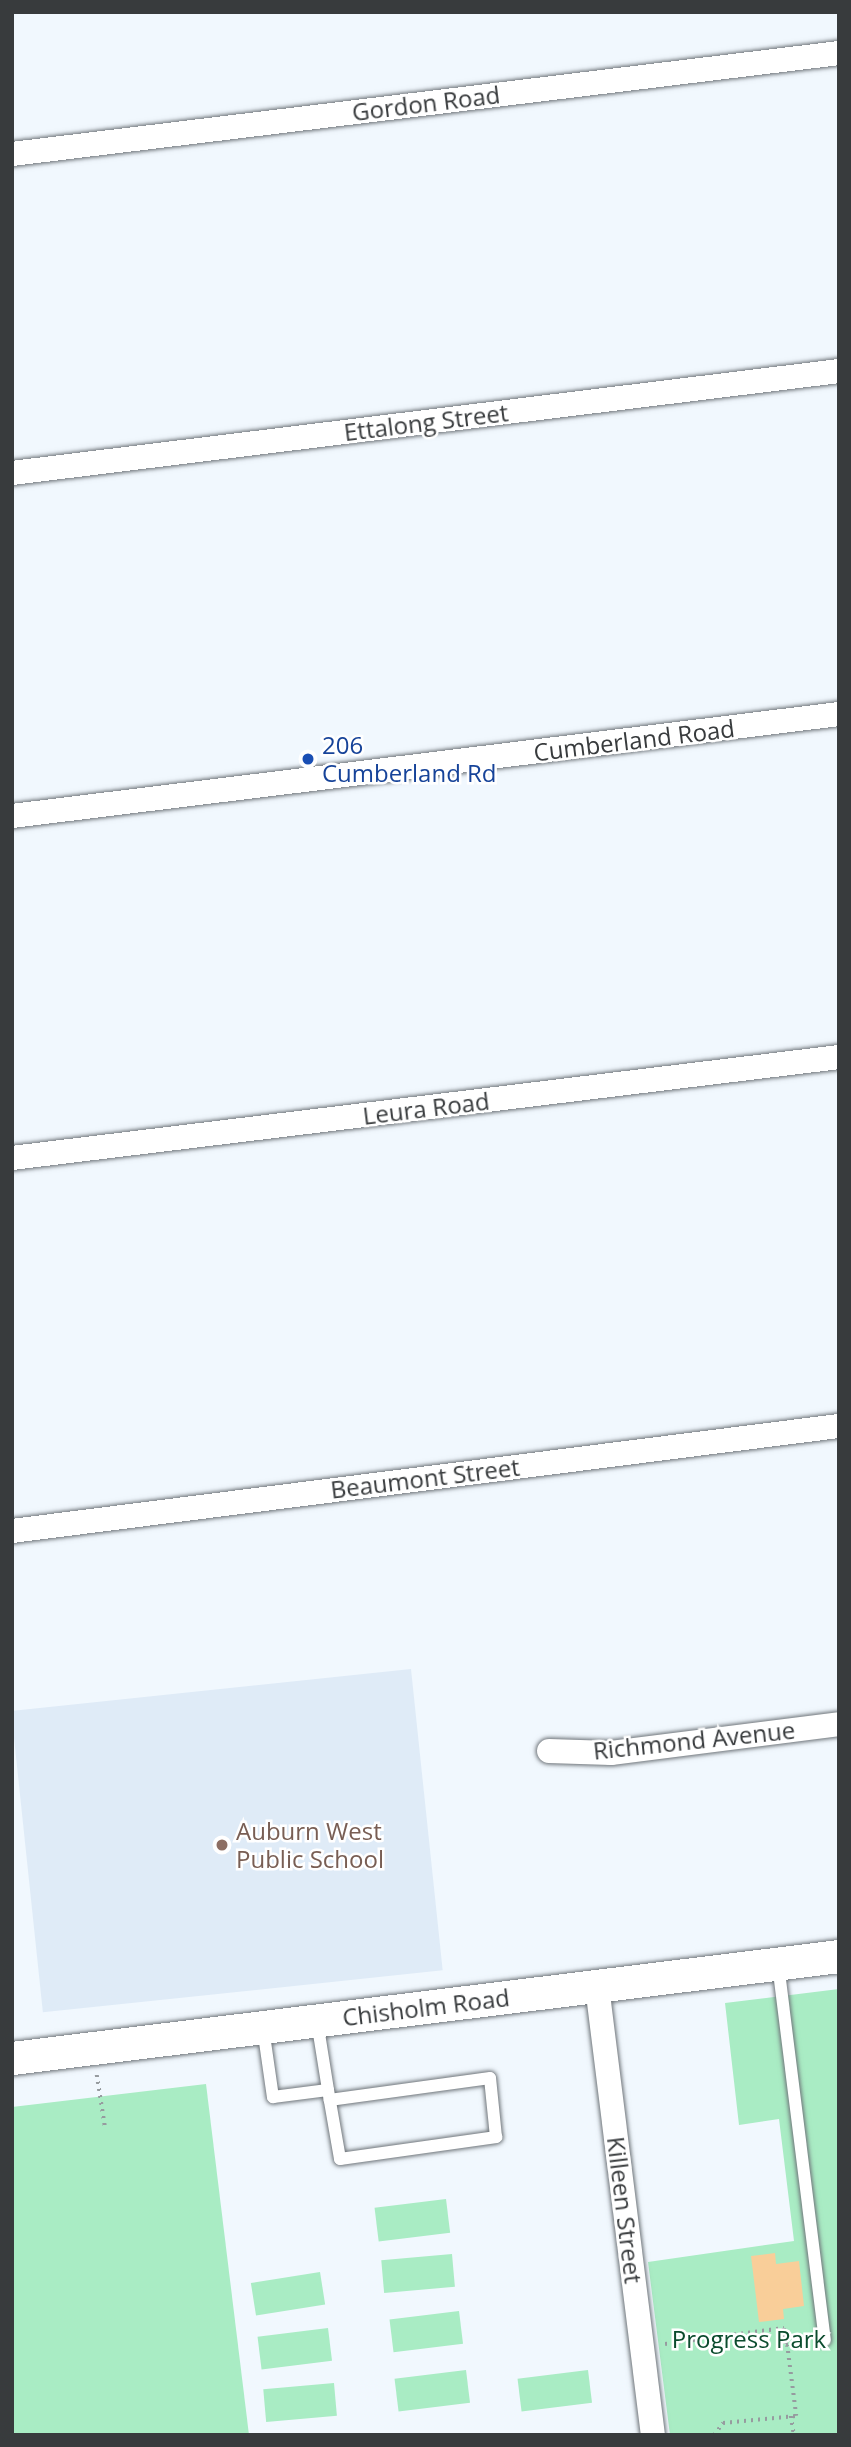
<!DOCTYPE html>
<style>
body{margin:0}
#map{position:relative;width:851px;height:2447px;overflow:hidden;background:#f1f8fe;font-family:"Open Sans",sans-serif}
div>[style]{position:absolute}
[style*='--x']{left:calc(var(--x)*1px);top:calc(var(--y)*1px);width:calc(var(--w)*1px);rotate:calc(var(--a)*1deg)}
.built>*{inset:0;background:#dfebf7;transform-origin:0 0}
.green>*{inset:0;background:#a9ecc4;transform-origin:0 0}
.building>*{inset:0;background:#f9ce99}
.path>*{height:3.5px;margin-top:-1.75px;transform-origin:0;background:repeating-linear-gradient(90deg,#969b9f 0 2px,transparent 0 7px)}
.roads{filter:drop-shadow(0 0 2px #70767b) drop-shadow(0 0 2px #70767b)}
.service>*{height:12px;margin:-6px;padding:0 6px;transform-origin:6px;border-radius:6px;background:#fff}
.minor>*{height:24px;margin:-12px;padding:0 12px;transform-origin:12px;border-radius:12px;background:#fff}
.secondary>*{height:33px;margin:-16.5px;padding:0 16.5px;transform-origin:16.5px;border-radius:16.5px;background:#fff}
.dots>*{width:19px;height:19px;translate:-50% -50%;box-sizing:border-box;border:4px solid #fff;border-radius:50%}
span{translate:-50% -50%;white-space:nowrap;text-align:center;line-height:1.15;-webkit-text-stroke:5px #fff;paint-order:stroke}
.street-label{font-size:24px;color:#383b3d}
.transit-label{font-size:24px;color:#164399}
.left{translate:0 -50%;text-align:left}
.education-label{font-size:24px;color:#785e54}
.park-label{font-size:24px;color:#0b4c2e}
.frame{position:absolute;inset:0;border:14px solid #383b3d;pointer-events:none}
</style>
<div id="map">
<div class="built">
<i style="left:411px;top:1669px;width:303px;height:402px;rotate:84deg"></i>
</div>
<div class="green">
<i style="clip-path:polygon(839px 1989px,839px 2435px,670px 2435px,648px 2262px,794px 2241px,779px 2119px,739px 2125px,725px 2003px)"></i>
<i style="clip-path:polygon(206px 2084px,249px 2435px,12px 2435px,12px 2107px)"></i>
<i style="left:446px;top:2199px;width:34px;height:72px;rotate:83deg"></i>
<i style="left:452px;top:2254px;width:33px;height:71px;rotate:85deg"></i>
<i style="left:320px;top:2272px;width:33px;height:70px;rotate:81deg"></i>
<i style="left:459px;top:2311px;width:33px;height:70px;rotate:83deg"></i>
<i style="left:328px;top:2328px;width:33px;height:71px;rotate:83deg"></i>
<i style="left:466px;top:2370px;width:33px;height:72px;rotate:83deg"></i>
<i style="left:588px;top:2370px;width:33px;height:71px;rotate:83deg"></i>
<i style="left:334px;top:2383px;width:33px;height:71px;rotate:85deg"></i>
</div>
<div class="building">
<i style="clip-path:polygon(775px 2253px,776px 2264px,799px 2261px,804px 2306px,783px 2309px,784px 2319px,759px 2322px,751px 2256px)"></i>
</div>
<div class="path">
<i style="--x:97;--y:2075;--w:52;--a:81.1"></i>
<i style="--x:665;--y:2344;--w:120;--a:-7.7"></i>
<i style="--x:784;--y:2328;--w:17;--a:83"></i>
<i style="--x:786;--y:2345;--w:23;--a:-7"></i>
<i style="--x:791;--y:2416;--w:19;--a:81"></i>
<i style="--x:714;--y:2435;--w:15;--a:-53"></i>
<i style="--x:723;--y:2423;--w:73;--a:-5.5"></i>
<i style="--x:796;--y:2416;--w:71;--a:-97.3"></i>
</div>
<div class="roads">
<div class="service">
<i style="--x:778;--y:1964;--w:379;--a:82.9"></i>
<i style="--x:317;--y:2021;--w:70;--a:80.9"></i>
<i style="--x:328;--y:2090;--w:70;--a:80.1"></i>
<i style="--x:340;--y:2159;--w:158;--a:-8"></i>
<i style="--x:496;--y:2137;--w:59;--a:-95.8"></i>
<i style="--x:490;--y:2078;--w:162;--a:172.2"></i>
<i style="--x:263;--y:2028;--w:70;--a:81.8"></i>
<i style="--x:273;--y:2097;--w:55;--a:-7.3"></i>
</div>
<div class="minor">
<i style="--x:12;--y:154;--w:833;--a:-6.96"></i>
<i style="--x:12;--y:473;--w:833;--a:-7.03"></i>
<i style="--x:12;--y:816;--w:833;--a:-7.03"></i>
<i style="--x:12;--y:1158;--w:833;--a:-6.96"></i>
<i style="--x:12;--y:1531;--w:834;--a:-7.24"></i>
<i style="--x:549;--y:1751;--w:62;--a:1.8"></i>
<i style="--x:611;--y:1753;--w:230;--a:-7.2"></i>
<i style="--x:597;--y:1986;--w:452;--a:82.9"></i>
</div>
<div class="secondary">
<i style="--x:12;--y:2058;--w:833;--a:-7.03"></i>
</div>
</div>
<div class="dots">
<i style="left:308px;top:759px;background:#1a4fb4"></i>
<i style="left:222px;top:1845px;background:#8d6e63"></i>
</div>
<div class="street-label">
<span style="left:426px;top:103px;rotate:-7deg">Gordon Road</span>
<span style="left:426px;top:422px;rotate:-7deg">Ettalong Street</span>
<span style="left:634px;top:740px;rotate:-7deg">Cumberland Road</span>
<span style="left:426px;top:1108px;rotate:-7deg">Leura Road</span>
<span style="left:425px;top:1478px;rotate:-7deg">Beaumont Street</span>
<span style="left:694px;top:1740px;rotate:-6deg">Richmond Avenue</span>
<span style="left:426px;top:2007px;rotate:-7deg">Chisholm Road</span>
<span style="left:625px;top:2210px;rotate:83deg">Killeen Street</span>
</div>
<div class="transit-label">
<span class="left" style="left:322px;top:759px">206<br>Cumberland Rd</span>
</div>
<div class="education-label">
<span class="left" style="left:236px;top:1845px">Auburn West<br>Public School</span>
</div>
<div class="park-label">
<span style="left:749px;top:2339px">Progress Park</span>
</div>
<div class="frame"></div>
</div>
